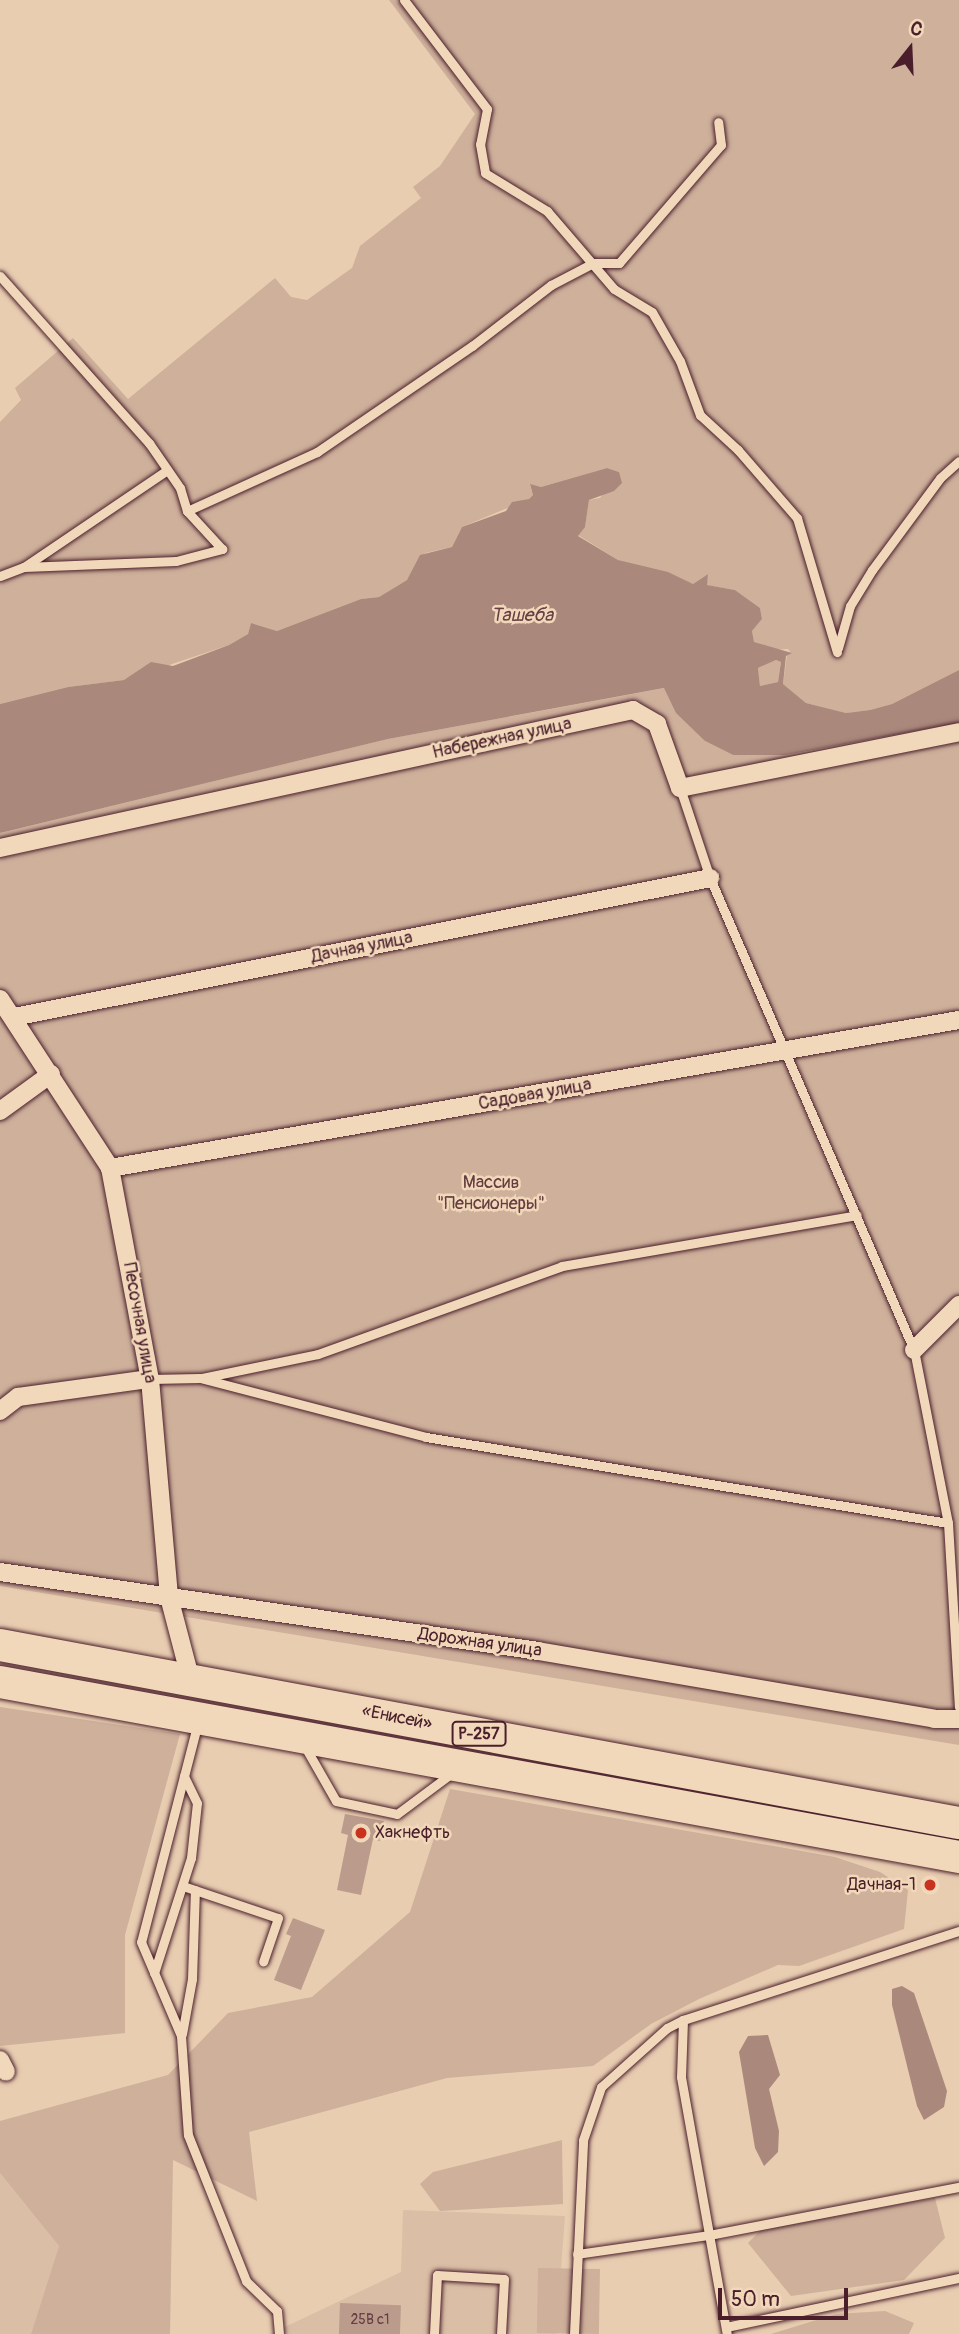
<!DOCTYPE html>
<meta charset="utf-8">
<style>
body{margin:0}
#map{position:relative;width:959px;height:2334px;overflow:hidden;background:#e8cdb1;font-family:Pangolin,sans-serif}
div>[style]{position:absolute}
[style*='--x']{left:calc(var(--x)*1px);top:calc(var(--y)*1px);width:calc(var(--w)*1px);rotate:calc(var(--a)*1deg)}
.built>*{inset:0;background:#dabea6}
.green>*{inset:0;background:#ceb09b;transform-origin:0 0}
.water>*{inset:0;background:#aa887c}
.building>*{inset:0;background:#bb9c8c;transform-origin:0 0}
.roads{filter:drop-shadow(0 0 2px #4a1f2b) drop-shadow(0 0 2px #4a1f2b)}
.lane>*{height:9px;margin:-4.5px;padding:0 4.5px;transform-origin:4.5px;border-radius:4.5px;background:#f2d8ba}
.street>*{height:18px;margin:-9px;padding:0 9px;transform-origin:9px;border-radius:9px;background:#f2d8ba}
.highway>*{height:32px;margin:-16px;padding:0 16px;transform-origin:16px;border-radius:16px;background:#f2d8ba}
.dots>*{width:19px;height:19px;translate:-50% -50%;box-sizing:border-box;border:4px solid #f2d8ba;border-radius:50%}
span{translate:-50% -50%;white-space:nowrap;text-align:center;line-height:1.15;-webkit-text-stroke:5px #f2d8ba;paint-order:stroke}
.number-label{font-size:14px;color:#663e43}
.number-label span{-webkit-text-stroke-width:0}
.shield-label span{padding:2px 5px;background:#f2d8ba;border:2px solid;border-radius:5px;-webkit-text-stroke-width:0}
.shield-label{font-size:16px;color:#4a1f2b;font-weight:700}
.street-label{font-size:18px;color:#4a1f2b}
.park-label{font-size:18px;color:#643c41}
.poi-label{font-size:18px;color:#4a1f2b}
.left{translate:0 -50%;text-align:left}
.right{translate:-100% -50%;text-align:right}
.water-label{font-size:19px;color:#673e43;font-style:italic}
.north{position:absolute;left:875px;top:14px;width:70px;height:70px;-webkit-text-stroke:5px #f2d8ba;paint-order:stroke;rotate:18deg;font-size:19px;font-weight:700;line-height:28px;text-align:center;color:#4a1f2b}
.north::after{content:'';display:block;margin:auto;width:24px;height:32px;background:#4a1f2b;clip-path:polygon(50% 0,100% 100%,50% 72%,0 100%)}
.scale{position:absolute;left:718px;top:2288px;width:130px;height:32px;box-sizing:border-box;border:4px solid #4a1f2b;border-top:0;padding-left:9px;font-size:21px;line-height:24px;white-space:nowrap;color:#4a1f2b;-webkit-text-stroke:5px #f2d8ba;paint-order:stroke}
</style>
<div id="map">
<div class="built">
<i style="clip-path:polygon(0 2173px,59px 2246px,31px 2334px,0 2334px)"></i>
<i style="clip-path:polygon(403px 2210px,565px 2216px,556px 2334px,270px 2334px,401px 2272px)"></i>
</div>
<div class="green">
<i style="clip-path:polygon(389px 0,959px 0,959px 670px,892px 704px,870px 710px,846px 713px,806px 703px,783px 684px,787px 655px,791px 653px,788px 649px,771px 650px,754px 643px,752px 631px,762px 619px,760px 608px,735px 590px,706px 585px,708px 574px,693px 584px,618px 560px,578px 535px,585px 526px,589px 500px,600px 498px,619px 472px,607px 468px,541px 487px,530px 485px,533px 495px,529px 499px,462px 527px,452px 547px,425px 553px,407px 580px,379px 597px,361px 599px,277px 631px,251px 623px,248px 634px,229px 645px,124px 680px,68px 687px,0 704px,0 422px,21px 400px,15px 388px,73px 338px,128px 399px,275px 278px,291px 297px,307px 300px,352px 268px,360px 246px,421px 198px,413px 187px,440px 166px,475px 114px)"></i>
<i style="clip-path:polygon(776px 660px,781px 662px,778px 682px,760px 686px,758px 668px)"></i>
<i style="clip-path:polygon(665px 688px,705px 741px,733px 755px,786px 755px,959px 723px,959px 1745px,0 1586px,0 833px,388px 739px)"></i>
<i style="clip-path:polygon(0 1707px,180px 1734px,125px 1935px,125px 2033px,0 2046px)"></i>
<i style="clip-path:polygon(450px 1789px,835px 1857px,880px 1872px,908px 1890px,904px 1929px,799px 1966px,778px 1965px,699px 1999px,651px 2024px,593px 2066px,447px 2078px,249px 2132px,257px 2201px,173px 2160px,170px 2334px,31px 2334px,59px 2246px,0 2173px,0 2121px,168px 2075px,228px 2013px,312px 1997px,410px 1912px)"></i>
<i style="clip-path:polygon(562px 2140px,563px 2204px,440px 2211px,420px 2184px,433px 2172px)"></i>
<i style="clip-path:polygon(935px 2198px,945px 2238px,904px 2280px,791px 2296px,748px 2243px,762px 2229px)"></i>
<i style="left:600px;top:2269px;width:65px;height:62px;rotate:91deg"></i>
<i style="clip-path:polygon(885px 2311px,914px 2323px,909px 2334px,771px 2334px,836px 2314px)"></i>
</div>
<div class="water">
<i style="clip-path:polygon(evenodd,607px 468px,619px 472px,622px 483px,614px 491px,589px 500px,585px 527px,578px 536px,618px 560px,668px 572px,693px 584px,708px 574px,707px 585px,735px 590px,760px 608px,762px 619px,752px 631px,754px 642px,792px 653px,786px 656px,783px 684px,806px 703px,846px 713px,870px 710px,892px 704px,959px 670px,959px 723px,786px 755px,733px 755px,705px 741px,676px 713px,664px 688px,388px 739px,0 833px,0 704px,68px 687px,124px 680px,151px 662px,173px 666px,229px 645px,248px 634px,251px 623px,277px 631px,361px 599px,379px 597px,407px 580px,420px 555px,452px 547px,462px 527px,506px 511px,512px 502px,529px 499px,533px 495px,530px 484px,541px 487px,607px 468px,776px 660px,781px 662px,778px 682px,760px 686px,758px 668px,776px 660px)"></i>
<i style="clip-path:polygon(902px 1986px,914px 1993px,947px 2091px,944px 2107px,924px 2120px,917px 2106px,892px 2005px,892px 1989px)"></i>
<i style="clip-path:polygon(768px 2035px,780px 2075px,769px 2089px,779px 2131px,778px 2152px,764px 2166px,755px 2148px,739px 2052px,748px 2036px)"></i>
</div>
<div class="building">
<i style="clip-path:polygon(345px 1814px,384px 1821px,380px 1841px,373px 1839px,361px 1895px,337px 1890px,348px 1835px,341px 1833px)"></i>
<i style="clip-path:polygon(293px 1918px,325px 1930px,301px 1990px,274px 1980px,291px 1936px,286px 1934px)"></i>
<i style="left:340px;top:2303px;width:61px;height:31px;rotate:2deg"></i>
</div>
<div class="roads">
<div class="lane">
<i style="--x:404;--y:0;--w:137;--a:52.7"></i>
<i style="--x:487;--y:109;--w:36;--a:101"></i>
<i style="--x:480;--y:144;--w:29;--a:80"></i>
<i style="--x:485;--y:173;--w:73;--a:31.5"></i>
<i style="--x:547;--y:211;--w:103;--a:49.3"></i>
<i style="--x:614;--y:289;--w:44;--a:31.2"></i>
<i style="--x:652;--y:312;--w:56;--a:60.3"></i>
<i style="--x:680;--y:361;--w:58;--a:69.7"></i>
<i style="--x:700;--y:415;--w:52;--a:42.6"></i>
<i style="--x:738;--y:450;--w:90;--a:49.1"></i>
<i style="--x:797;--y:518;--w:140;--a:73.4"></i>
<i style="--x:0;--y:276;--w:224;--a:48.3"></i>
<i style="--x:149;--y:443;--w:55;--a:55.4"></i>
<i style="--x:180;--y:488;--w:24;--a:73"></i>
<i style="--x:187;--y:511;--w:143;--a:-24.4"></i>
<i style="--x:317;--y:452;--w:188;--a:-34.4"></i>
<i style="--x:472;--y:346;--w:100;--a:-37.7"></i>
<i style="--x:551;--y:285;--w:47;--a:-27.6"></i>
<i style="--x:593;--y:263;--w:26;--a:0"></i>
<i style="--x:619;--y:263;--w:156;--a:-49.2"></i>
<i style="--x:721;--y:145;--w:23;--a:-97"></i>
<i style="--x:24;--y:567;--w:173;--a:-34.1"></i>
<i style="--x:0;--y:576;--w:26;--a:-21"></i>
<i style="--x:24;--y:567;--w:152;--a:-2.3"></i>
<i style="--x:176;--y:561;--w:48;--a:-14.6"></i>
<i style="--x:222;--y:549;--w:52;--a:-132.6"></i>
<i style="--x:838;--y:648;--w:44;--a:-74.1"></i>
<i style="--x:850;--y:606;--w:42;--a:-58.6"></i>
<i style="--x:872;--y:570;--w:114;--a:-53.5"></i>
<i style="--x:940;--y:478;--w:25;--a:-42"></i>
<i style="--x:680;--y:788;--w:95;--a:71.6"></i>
<i style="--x:710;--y:878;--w:514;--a:66.63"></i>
<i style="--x:914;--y:1350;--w:176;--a:78.9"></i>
<i style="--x:948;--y:1523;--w:184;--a:86.6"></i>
<i style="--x:202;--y:1378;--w:118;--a:-11.7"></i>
<i style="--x:318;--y:1354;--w:259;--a:-19.8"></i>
<i style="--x:562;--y:1266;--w:299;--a:-9.8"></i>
<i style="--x:150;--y:1379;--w:50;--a:-1.1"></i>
<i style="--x:200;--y:1378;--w:234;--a:14.6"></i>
<i style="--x:426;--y:1437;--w:529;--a:9.36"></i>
<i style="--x:198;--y:1722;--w:227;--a:104.5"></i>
<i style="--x:141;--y:1942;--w:102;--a:66.9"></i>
<i style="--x:181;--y:2036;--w:99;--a:86"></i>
<i style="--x:188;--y:2135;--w:157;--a:68.3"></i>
<i style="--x:246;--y:2281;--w:43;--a:44.1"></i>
<i style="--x:277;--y:2311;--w:23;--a:85"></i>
<i style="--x:304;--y:1745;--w:64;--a:60.3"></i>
<i style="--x:336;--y:1801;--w:62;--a:12"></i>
<i style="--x:397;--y:1814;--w:69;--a:-36.7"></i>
<i style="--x:183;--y:1886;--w:100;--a:18.6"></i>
<i style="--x:278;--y:1918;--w:46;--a:108.8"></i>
<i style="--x:154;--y:1973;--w:121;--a:-72.2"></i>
<i style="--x:191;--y:1858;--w:55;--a:-83.8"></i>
<i style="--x:197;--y:1803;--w:30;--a:-116"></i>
<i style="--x:683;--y:2020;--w:57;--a:92"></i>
<i style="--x:681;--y:2077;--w:261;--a:79.9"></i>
<i style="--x:182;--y:2034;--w:56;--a:-79.7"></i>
<i style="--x:192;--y:1979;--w:89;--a:-88.1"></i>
<i style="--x:577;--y:2254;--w:133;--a:-8.2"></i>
<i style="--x:709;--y:2235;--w:255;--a:-10.9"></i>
<i style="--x:726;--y:2327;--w:238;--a:-11.9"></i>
<i style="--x:434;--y:2334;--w:59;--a:-87.1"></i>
<i style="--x:437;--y:2275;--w:67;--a:3.4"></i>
<i style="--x:504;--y:2279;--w:55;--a:93.1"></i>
<i style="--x:574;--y:2334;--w:194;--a:-87.3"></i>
<i style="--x:583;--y:2140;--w:56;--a:-71.2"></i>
<i style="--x:601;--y:2087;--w:89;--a:-41.8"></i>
<i style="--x:667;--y:2028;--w:18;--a:-27"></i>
<i style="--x:683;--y:2020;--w:290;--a:-17.9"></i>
</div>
<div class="street">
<i style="--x:0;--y:848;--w:648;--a:-12.3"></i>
<i style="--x:633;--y:710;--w:28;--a:30"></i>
<i style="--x:657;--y:724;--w:68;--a:70.2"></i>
<i style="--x:680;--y:788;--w:285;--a:-11.3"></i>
<i style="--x:0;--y:999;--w:202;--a:56.9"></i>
<i style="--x:110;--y:1168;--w:215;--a:79.3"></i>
<i style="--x:150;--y:1379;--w:219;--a:85"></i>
<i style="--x:169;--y:1597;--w:83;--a:75.3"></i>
<i style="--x:14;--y:1017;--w:710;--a:-11.29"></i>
<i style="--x:0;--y:1111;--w:63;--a:-36"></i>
<i style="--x:110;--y:1168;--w:862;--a:-9.89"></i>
<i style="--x:914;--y:1350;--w:64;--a:-45"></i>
<i style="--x:0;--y:1411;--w:23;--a:-38"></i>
<i style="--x:18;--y:1397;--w:133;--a:-7.8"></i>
<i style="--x:0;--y:1572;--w:544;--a:8.35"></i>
<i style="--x:538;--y:1651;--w:402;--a:9.7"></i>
<i style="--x:934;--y:1719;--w:25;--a:0"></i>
<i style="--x:0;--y:2060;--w:13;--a:63"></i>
</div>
<div class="highway">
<i style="--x:0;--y:1645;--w:975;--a:10.52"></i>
<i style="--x:0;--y:1682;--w:975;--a:10.34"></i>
</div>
</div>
<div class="dots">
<i style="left:361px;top:1833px;background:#c8321e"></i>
<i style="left:930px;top:1885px;background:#c8321e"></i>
</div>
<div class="number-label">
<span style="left:370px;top:2320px">25В с1</span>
</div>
<div class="shield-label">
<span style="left:479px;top:1734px">Р-257</span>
</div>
<div class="street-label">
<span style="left:502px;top:739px;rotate:-12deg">Набережная улица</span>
<span style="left:362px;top:948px;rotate:-11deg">Дачная улица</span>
<span style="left:535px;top:1095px;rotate:-10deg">Садовая улица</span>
<span style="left:139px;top:1323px;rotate:80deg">Песочная улица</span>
<span style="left:480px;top:1643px;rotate:8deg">Дорожная улица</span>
<span style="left:397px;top:1718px;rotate:11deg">«Енисей»</span>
</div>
<div class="park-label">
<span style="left:491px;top:1194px">Массив<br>"Пенсионеры"</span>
</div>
<div class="poi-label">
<span class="left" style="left:375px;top:1833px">Хакнефть</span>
<span class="right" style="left:916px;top:1885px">Дачная-1</span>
</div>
<div class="water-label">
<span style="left:522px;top:616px">Ташеба</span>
</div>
<div class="north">С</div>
<div class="scale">50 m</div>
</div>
